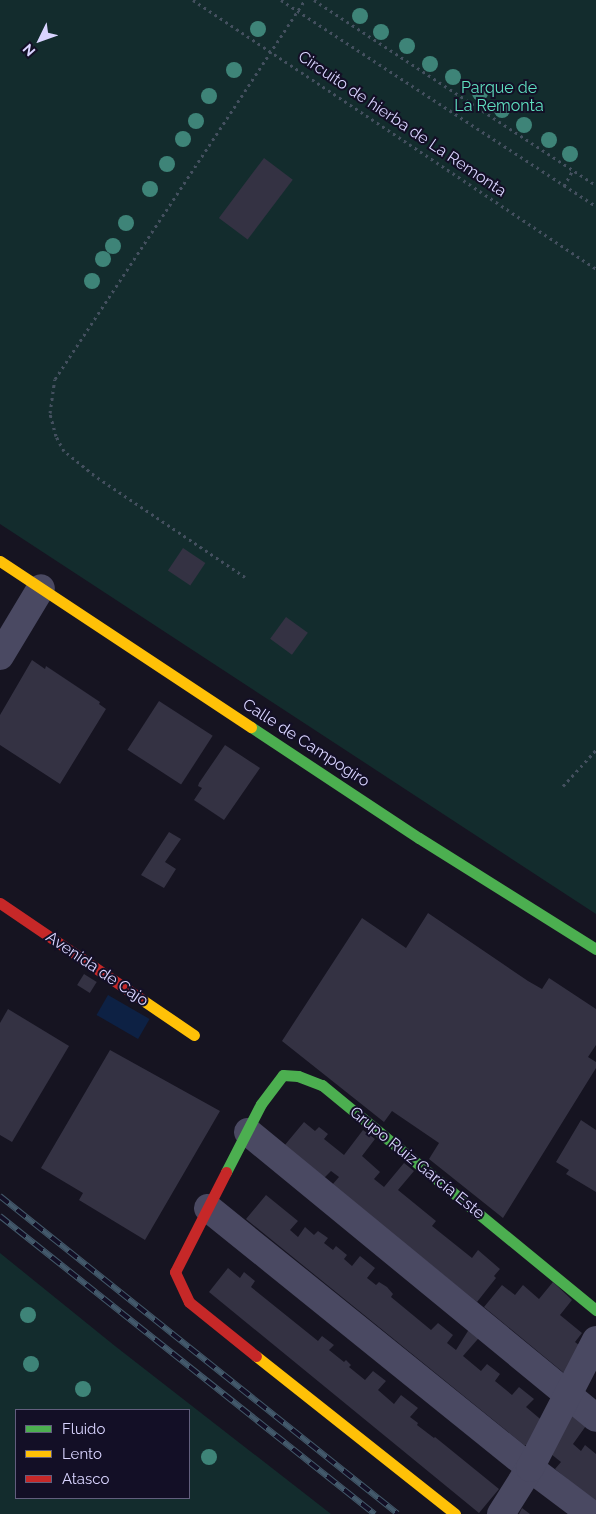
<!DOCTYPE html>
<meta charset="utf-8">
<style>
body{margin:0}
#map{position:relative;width:596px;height:1514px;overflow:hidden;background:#161421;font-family:Raleway,sans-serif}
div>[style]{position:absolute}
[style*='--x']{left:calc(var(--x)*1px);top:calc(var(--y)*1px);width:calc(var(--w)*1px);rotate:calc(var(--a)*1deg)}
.green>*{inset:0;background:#132c2d}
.water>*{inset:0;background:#0d2144;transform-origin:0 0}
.building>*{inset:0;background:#343243;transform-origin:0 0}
.path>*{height:3px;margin-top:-1.5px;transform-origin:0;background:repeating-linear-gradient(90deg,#44505f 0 2.5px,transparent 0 6.5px)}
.street>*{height:28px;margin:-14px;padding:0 14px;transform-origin:14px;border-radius:14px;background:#4a4962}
.fast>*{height:11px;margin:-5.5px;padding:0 5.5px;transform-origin:5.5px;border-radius:5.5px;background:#4caf50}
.slow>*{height:11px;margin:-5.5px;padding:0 5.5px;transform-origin:5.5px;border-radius:5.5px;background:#ffc107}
.jam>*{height:11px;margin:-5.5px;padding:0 5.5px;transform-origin:5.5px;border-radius:5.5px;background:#c62828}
.rail>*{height:5.5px;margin-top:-2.75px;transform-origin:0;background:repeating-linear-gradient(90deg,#130f26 0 11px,#43596b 0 22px);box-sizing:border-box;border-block:1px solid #43596b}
.trees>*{width:16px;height:16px;margin:-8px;border-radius:50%;background:#3e8478}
span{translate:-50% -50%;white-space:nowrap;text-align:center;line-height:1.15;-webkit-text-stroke:4px #130f26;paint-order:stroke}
.park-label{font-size:16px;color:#5fe0c0}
.street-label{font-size:16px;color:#d9d4ff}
.legend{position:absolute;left:15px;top:1409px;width:175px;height:90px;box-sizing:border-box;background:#130f26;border:1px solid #625e7d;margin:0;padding:6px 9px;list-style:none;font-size:15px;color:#d9d4ff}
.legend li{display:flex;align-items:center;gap:10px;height:25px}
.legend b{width:25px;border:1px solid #625e7d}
.north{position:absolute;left:15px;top:15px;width:50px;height:50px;-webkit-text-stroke:4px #130f26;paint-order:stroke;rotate:228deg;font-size:14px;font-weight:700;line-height:20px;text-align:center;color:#d9d4ff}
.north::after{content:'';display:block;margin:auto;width:18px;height:22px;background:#d9d4ff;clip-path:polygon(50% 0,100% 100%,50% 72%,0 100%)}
</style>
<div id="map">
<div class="green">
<i style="clip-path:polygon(0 0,596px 0,596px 914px,0 524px)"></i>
<i style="clip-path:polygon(evenodd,0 1253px,115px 1346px,331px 1514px,0 1514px,0 1253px,16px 1410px,189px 1410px,189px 1498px,16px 1498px,16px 1410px)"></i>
</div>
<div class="water">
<i style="left:108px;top:995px;width:48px;height:23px;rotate:30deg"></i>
</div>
<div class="building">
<i style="left:264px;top:158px;width:36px;height:75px;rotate:37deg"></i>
<i style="left:183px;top:548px;width:27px;height:27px;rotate:34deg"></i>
<i style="left:286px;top:617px;width:27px;height:27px;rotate:36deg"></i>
<i style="clip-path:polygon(32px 660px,45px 669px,46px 666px,100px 702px,99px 704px,106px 709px,60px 784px,0 745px,0 715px)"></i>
<i style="left:159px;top:701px;width:64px;height:58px;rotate:33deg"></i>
<i style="clip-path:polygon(225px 745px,260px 768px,224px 820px,194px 800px,202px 788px,198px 786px,199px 783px)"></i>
<i style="clip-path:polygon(169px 832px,181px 839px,165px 862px,176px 869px,164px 888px,141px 875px)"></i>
<i style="clip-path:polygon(428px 913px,528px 981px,542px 989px,549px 978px,596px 1009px,596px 1045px,588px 1057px,596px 1062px,596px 1068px,503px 1218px,429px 1159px,439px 1143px,392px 1111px,384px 1122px,282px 1041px,362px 918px,406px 948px)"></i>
<i style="left:84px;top:974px;width:15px;height:13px;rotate:32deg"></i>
<i style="clip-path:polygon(8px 1009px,69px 1046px,12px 1142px,0 1135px,0 1023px)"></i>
<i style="clip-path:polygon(110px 1050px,220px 1111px,145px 1240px,79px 1200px,83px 1193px,41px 1168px)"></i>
<i style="clip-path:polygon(581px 1120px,596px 1130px,596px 1192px,566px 1174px,569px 1170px,556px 1162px)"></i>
<i style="clip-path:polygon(304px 1122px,315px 1131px,319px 1127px,328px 1134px,324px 1139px,344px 1155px,363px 1130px,375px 1139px,362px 1156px,380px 1172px,374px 1179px,384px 1187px,404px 1163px,414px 1171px,398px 1190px,436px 1221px,432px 1226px,472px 1258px,478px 1250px,500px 1269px,494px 1276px,496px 1278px,477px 1302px,332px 1185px,339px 1177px,331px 1171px,324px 1178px,284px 1146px)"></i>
<i style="clip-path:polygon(266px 1195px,298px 1221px,290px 1230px,298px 1237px,305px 1227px,314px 1235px,318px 1231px,328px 1238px,324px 1243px,333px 1250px,336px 1246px,347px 1255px,344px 1259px,352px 1266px,360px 1256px,375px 1268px,367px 1278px,376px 1285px,379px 1282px,387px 1287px,393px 1294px,391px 1297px,431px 1330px,438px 1323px,453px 1335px,447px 1343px,456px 1350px,473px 1323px,484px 1332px,463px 1356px,481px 1371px,487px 1364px,500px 1374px,495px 1381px,512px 1395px,519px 1387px,534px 1399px,526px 1407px,545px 1423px,533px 1445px,524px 1445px,246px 1219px)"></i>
<i style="clip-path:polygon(228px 1268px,240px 1278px,244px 1272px,255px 1281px,251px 1287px,318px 1341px,322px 1336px,334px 1345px,329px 1350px,344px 1362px,346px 1360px,351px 1365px,349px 1367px,365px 1380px,373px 1371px,386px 1381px,378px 1390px,394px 1404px,401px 1395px,418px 1408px,410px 1417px,418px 1423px,417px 1425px,434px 1438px,435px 1437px,499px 1489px,479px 1513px,209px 1292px)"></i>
<i style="clip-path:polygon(553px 1282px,572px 1300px,560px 1315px,582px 1333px,575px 1342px,584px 1349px,570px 1378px,484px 1307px,502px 1285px,515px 1295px,523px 1285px,539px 1299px)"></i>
<i style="clip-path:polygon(573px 1412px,588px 1423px,573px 1444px,581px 1451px,585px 1445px,596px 1454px,596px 1503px,555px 1469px,561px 1462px,551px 1454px)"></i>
<i style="clip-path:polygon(522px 1508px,530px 1514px,519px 1514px)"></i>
</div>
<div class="path">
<i style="--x:193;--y:0;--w:485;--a:33.7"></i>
<i style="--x:281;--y:0;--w:376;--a:33.2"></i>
<i style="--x:314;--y:0;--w:337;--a:33.3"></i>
<i style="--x:564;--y:186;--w:18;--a:-61"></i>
<i style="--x:245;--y:577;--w:182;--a:-146"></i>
<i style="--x:94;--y:475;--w:38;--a:-141"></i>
<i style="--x:64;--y:451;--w:17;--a:-118"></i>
<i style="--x:56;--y:436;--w:24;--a:-105"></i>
<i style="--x:50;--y:413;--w:34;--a:-82"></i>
<i style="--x:55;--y:379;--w:454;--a:-56.6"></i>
<i style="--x:563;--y:786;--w:49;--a:-47.5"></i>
</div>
<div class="street">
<i style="--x:0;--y:656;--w:79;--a:-58.9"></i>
<i style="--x:248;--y:1132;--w:450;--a:39.4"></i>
<i style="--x:208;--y:1208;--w:414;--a:38.9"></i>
<i style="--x:530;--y:1468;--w:76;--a:37"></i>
<i style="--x:501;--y:1514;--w:54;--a:-57.8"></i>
<i style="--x:530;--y:1468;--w:144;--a:-62.7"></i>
</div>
<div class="fast">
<i style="--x:251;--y:727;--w:201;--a:33.5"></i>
<i style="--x:419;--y:838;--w:209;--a:32.1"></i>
<i style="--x:226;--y:1172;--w:76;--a:-62.8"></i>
<i style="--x:261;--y:1104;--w:36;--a:-53"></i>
<i style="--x:283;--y:1075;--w:15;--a:4"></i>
<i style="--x:298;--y:1076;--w:26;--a:21"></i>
<i style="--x:322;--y:1085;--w:355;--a:39.4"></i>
</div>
<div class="slow">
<i style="--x:0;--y:561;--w:301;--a:33.5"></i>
<i style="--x:141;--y:999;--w:64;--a:34.2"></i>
<i style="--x:256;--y:1356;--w:254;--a:38.4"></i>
</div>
<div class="jam">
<i style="--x:0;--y:903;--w:171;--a:34.2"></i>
<i style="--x:226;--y:1172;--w:112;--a:117"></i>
<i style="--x:175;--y:1272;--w:33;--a:65"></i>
<i style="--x:189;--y:1302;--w:86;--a:38.9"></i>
</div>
<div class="rail">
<i style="--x:0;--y:1196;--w:509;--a:38.62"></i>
<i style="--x:0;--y:1216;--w:479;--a:38.5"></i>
</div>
<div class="trees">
<i style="left:360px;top:16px"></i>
<i style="left:258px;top:29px"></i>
<i style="left:381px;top:32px"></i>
<i style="left:407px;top:46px"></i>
<i style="left:430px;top:64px"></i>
<i style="left:234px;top:70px"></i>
<i style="left:453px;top:77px"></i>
<i style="left:480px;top:93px"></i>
<i style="left:209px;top:96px"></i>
<i style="left:502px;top:110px"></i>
<i style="left:196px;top:121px"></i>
<i style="left:524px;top:125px"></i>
<i style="left:183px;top:139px"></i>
<i style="left:549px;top:140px"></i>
<i style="left:570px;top:154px"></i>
<i style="left:167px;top:164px"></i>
<i style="left:150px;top:189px"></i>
<i style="left:126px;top:223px"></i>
<i style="left:113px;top:246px"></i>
<i style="left:103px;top:259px"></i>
<i style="left:92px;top:281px"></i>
<i style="left:28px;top:1315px"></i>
<i style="left:31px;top:1364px"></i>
<i style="left:83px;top:1389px"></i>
<i style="left:209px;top:1457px"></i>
</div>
<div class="park-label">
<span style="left:499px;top:97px">Parque de<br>La Remonta</span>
</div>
<div class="street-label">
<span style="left:402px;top:124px;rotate:34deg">Circuito de hierba de La Remonta</span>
<span style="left:306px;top:743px;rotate:33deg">Calle de Campogiro</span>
<span style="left:97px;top:969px;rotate:34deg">Avenida de Cajo</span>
<span style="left:417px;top:1163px;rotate:39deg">Grupo Ruiz García Este</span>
</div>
<ul class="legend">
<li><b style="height:6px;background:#4caf50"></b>Fluido</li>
<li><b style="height:6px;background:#ffc107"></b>Lento</li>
<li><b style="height:6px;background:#c62828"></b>Atasco</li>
</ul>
<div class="north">N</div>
</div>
